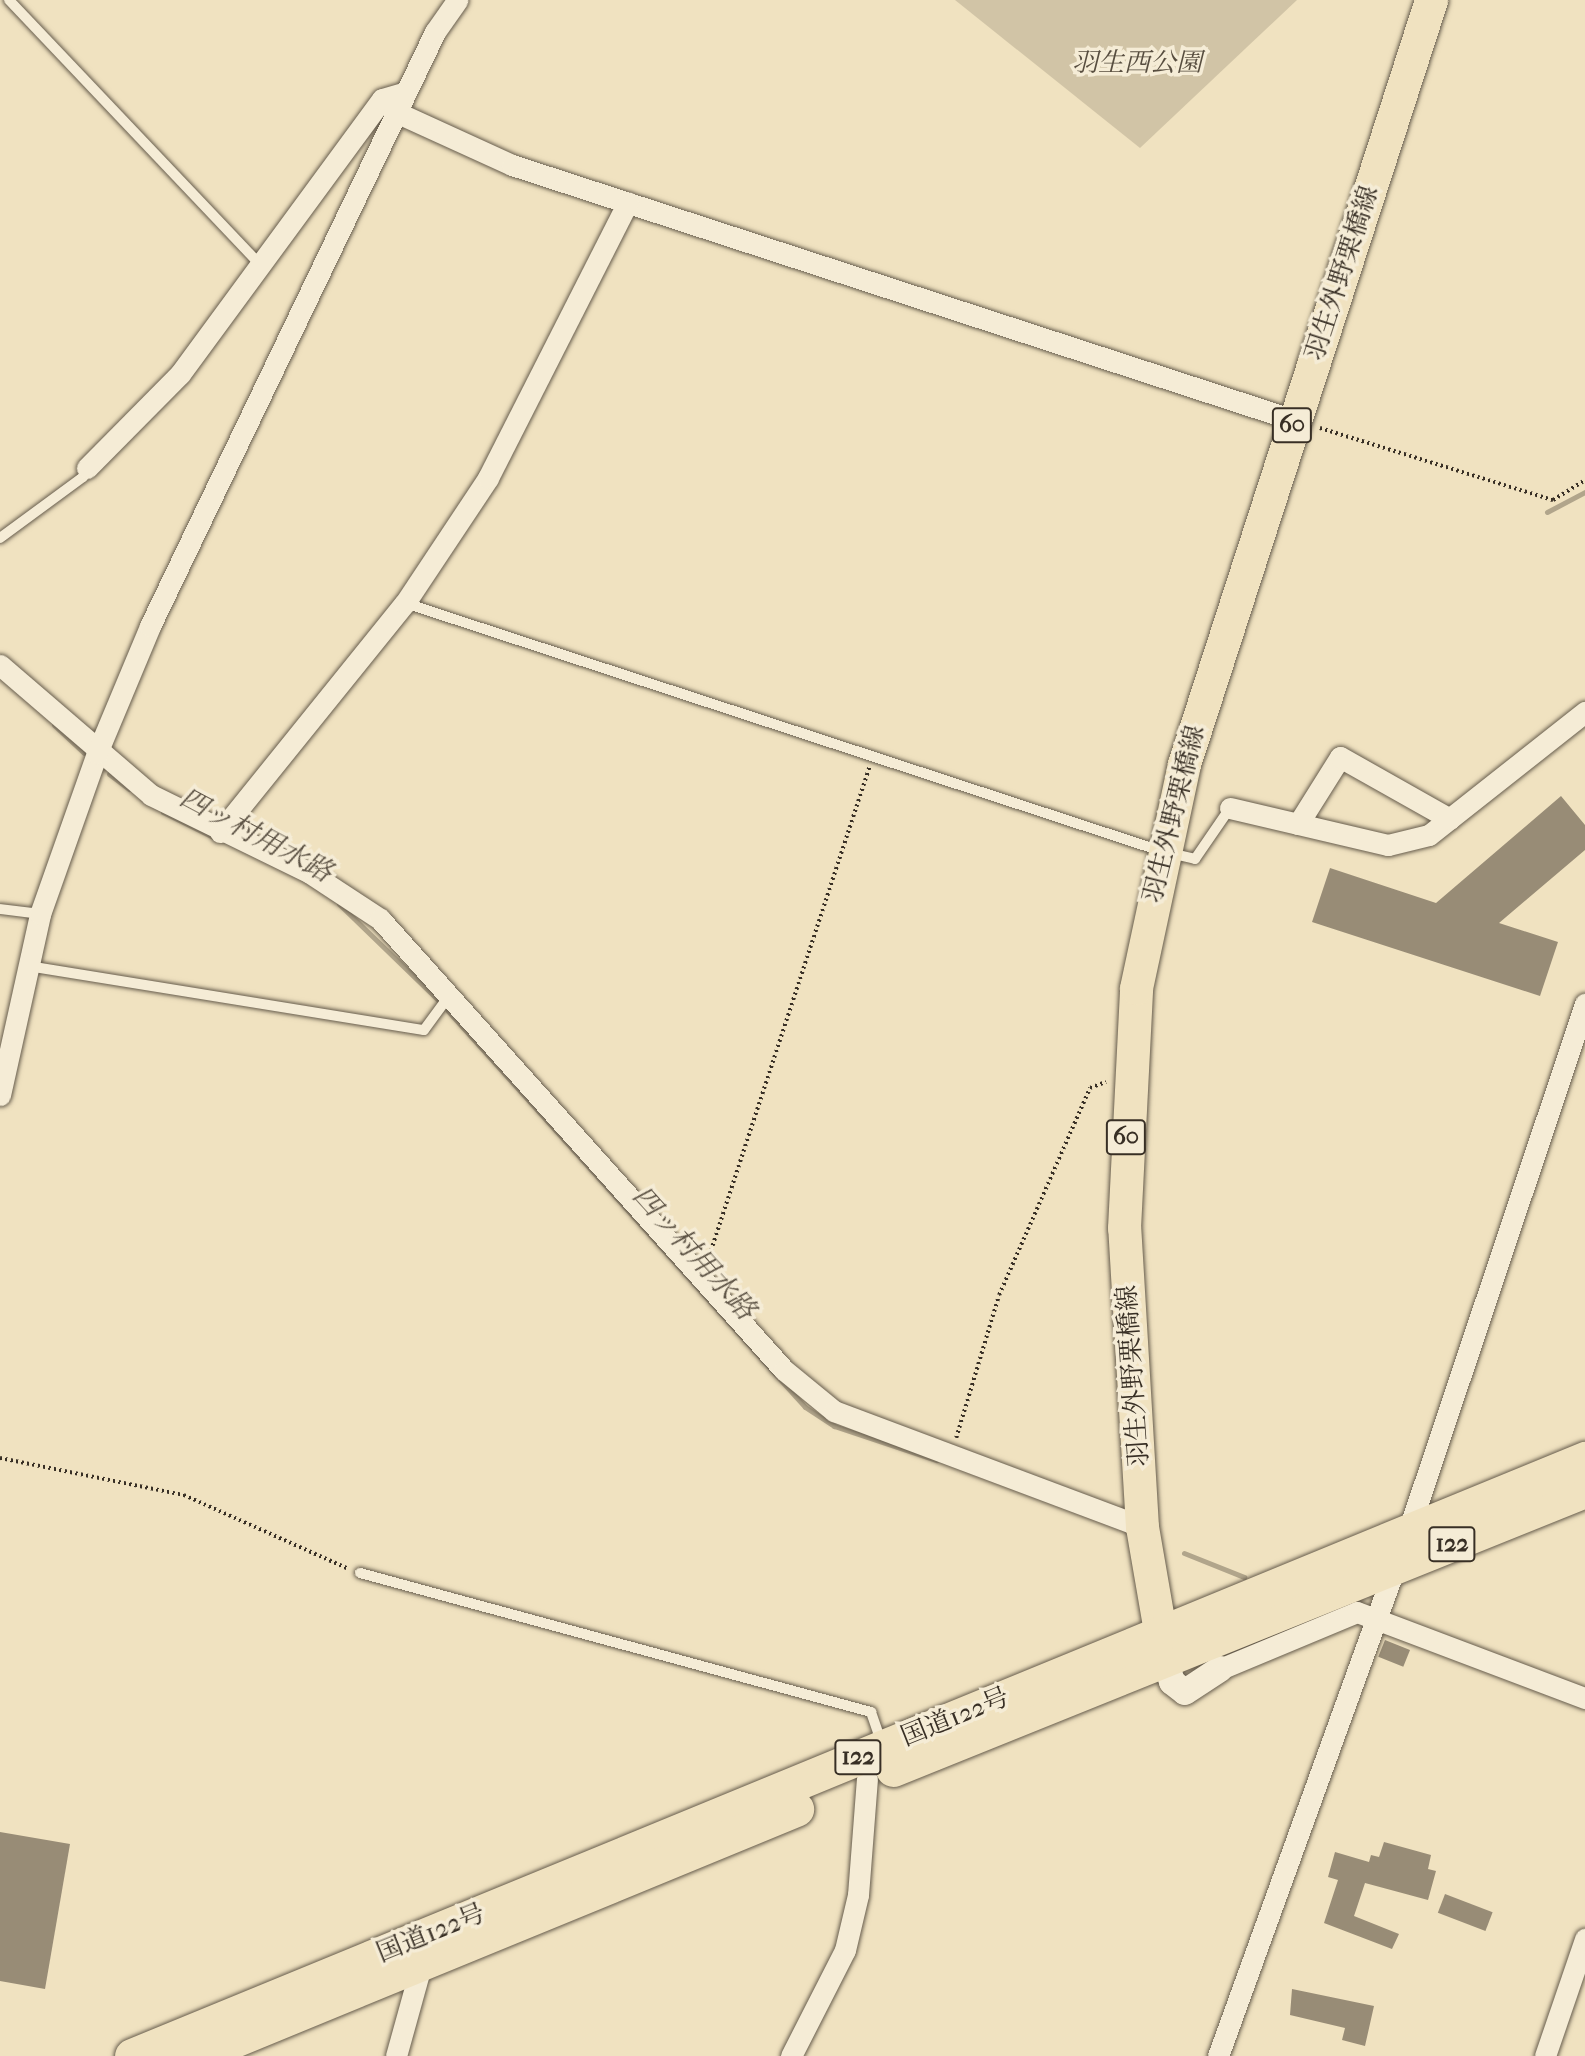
<!DOCTYPE html>
<meta charset="utf-8">
<style>
body{margin:0}
#map{position:relative;width:1585px;height:2056px;overflow:hidden;background:#f0e2c0;font-family:"IM FELL French Canon","Noto Serif JP",serif}
div>[style]{position:absolute}
[style*='--x']{left:calc(var(--x)*1px);top:calc(var(--y)*1px);width:calc(var(--w)*1px);rotate:calc(var(--a)*1deg)}
.green>*{inset:0;background:#d1c4a6}
.stream>*{height:5px;margin:-2.5px;padding:0 2.5px;transform-origin:2.5px;border-radius:2.5px;background:#b1a58b}
.building>*{inset:0;background:#988c76;transform-origin:0 0}
.path>*{height:3.5px;margin-top:-1.75px;transform-origin:0;background:repeating-linear-gradient(90deg,#382f25 0 2px,transparent 0 5.5px)}
.roads{filter:drop-shadow(0 0 2px #665c4c) drop-shadow(0 0 2px #665c4c)}
.service>*{height:10px;margin:-5px;padding:0 5px;transform-origin:5px;border-radius:5px;background:#f5ecd6}
.minor>*{height:21px;margin:-10.5px;padding:0 10.5px;transform-origin:10.5px;border-radius:10.5px;background:#f5ecd6}
.tertiary>*{height:26px;margin:-13px;padding:0 13px;transform-origin:13px;border-radius:13px;background:#f5ecd6}
.primary>*{height:33px;margin:-16.5px;padding:0 16.5px;transform-origin:16.5px;border-radius:16.5px;background:#f0e2c0}
.trunk>*{height:35px;margin:-17.5px;padding:0 17.5px;transform-origin:17.5px;border-radius:17.5px;background:#f0e2c0}
span{translate:-50% -50%;white-space:nowrap;text-align:center;line-height:1.15;-webkit-text-stroke:7px #f5ecd6;paint-order:stroke}
.shield-label span{padding:2px 5px;background:#f5ecd6;border:2px solid;border-radius:5px;-webkit-text-stroke-width:0}
.shield-label{font-size:24px;color:#382f25;font-weight:700}
.park-label{font-size:26px;color:#574d3f;font-style:italic}
.street-label{font-size:26px;color:#382f25}
.water-label{font-size:28px;color:#5c5244;font-style:italic}
</style>
<div id="map">
<div class="green">
<i style="clip-path:polygon(955px 0,1297px 0,1140px 148px)"></i>
</div>
<div class="stream">
<i style="--x:1547;--y:512;--w:43;--a:-27.8"></i>
<i style="--x:54;--y:725;--w:41;--a:43"></i>
<i style="--x:109;--y:774;--w:25;--a:37"></i>
<i style="--x:163;--y:812;--w:60;--a:26.6"></i>
<i style="--x:339;--y:904;--w:138;--a:44.1"></i>
<i style="--x:448;--y:1011;--w:533;--a:47.96"></i>
<i style="--x:805;--y:1407;--w:35;--a:33"></i>
<i style="--x:834;--y:1426;--w:108;--a:18.4"></i>
<i style="--x:1184;--y:1553;--w:65;--a:21.8"></i>
</div>
<div class="building">
<i style="clip-path:polygon(1561px 796px,1585px 825px,1585px 850px,1499px 923px,1558px 942px,1540px 996px,1312px 922px,1330px 868px,1436px 903px)"></i>
<i style="left:1385px;top:1640px;width:27px;height:18px;rotate:22deg"></i>
<i style="clip-path:polygon(0 1832px,70px 1844px,45px 1989px,0 1981px)"></i>
<i style="clip-path:polygon(1384px 1842px,1431px 1855px,1428px 1869px,1436px 1871px,1428px 1900px,1365px 1883px,1354px 1916px,1399px 1934px,1392px 1949px,1324px 1923px,1338px 1880px,1328px 1877px,1335px 1852px,1369px 1862px,1371px 1855px,1379px 1857px)"></i>
<i style="left:1445px;top:1894px;width:51px;height:20px;rotate:21deg"></i>
<i style="clip-path:polygon(1292px 1989px,1374px 2006px,1365px 2046px,1342px 2040px,1345px 2028px,1290px 2015px)"></i>
</div>
<div class="path">
<i style="--x:1320;--y:428;--w:244;--a:17.2"></i>
<i style="--x:1553;--y:500;--w:38;--a:-32"></i>
<i style="--x:709;--y:1256;--w:514;--a:-71.85"></i>
<i style="--x:956;--y:1438;--w:149;--a:-73.3"></i>
<i style="--x:999;--y:1295;--w:226;--a:-66.3"></i>
<i style="--x:1090;--y:1088;--w:17;--a:-21"></i>
<i style="--x:0;--y:1458;--w:188;--a:11.4"></i>
<i style="--x:184;--y:1495;--w:181;--a:24.2"></i>
</div>
<div class="roads">
<div class="service">
<i style="--x:9;--y:0;--w:366;--a:46.5"></i>
<i style="--x:0;--y:538;--w:103;--a:-36.3"></i>
<i style="--x:83;--y:477;--w:10;--a:-66"></i>
<i style="--x:405;--y:603;--w:796;--a:18.16"></i>
<i style="--x:1161;--y:851;--w:35;--a:13"></i>
<i style="--x:1195;--y:859;--w:62;--a:-55.5"></i>
<i style="--x:0;--y:909;--w:40;--a:7.1"></i>
<i style="--x:28;--y:966;--w:401;--a:9.2"></i>
<i style="--x:424;--y:1030;--w:42;--a:-53.7"></i>
<i style="--x:360;--y:1573;--w:530;--a:15.22"></i>
<i style="--x:871;--y:1712;--w:34;--a:71"></i>
</div>
<div class="minor">
<i style="--x:398;--y:113;--w:125;--a:24.5"></i>
<i style="--x:512;--y:165;--w:823;--a:18.06"></i>
<i style="--x:87;--y:468;--w:132;--a:-45.3"></i>
<i style="--x:180;--y:374;--w:341;--a:-53.7"></i>
<i style="--x:382;--y:99;--w:25;--a:-16"></i>
<i style="--x:0;--y:665;--w:199;--a:40.7"></i>
<i style="--x:151;--y:795;--w:177;--a:26.1"></i>
<i style="--x:310;--y:873;--w:84;--a:33.3"></i>
<i style="--x:380;--y:919;--w:605;--a:48.15"></i>
<i style="--x:784;--y:1370;--w:65;--a:39.4"></i>
<i style="--x:834;--y:1411;--w:329;--a:20.6"></i>
<i style="--x:1230;--y:808;--w:162;--a:13.2"></i>
<i style="--x:1388;--y:845;--w:42;--a:-13.7"></i>
<i style="--x:1429;--y:835;--w:199;--a:-38.3"></i>
<i style="--x:1298;--y:824;--w:79;--a:-57.9"></i>
<i style="--x:1340;--y:757;--w:126;--a:29.4"></i>
<i style="--x:220;--y:832;--w:294;--a:-51.1"></i>
<i style="--x:405;--y:603;--w:150;--a:-56.4"></i>
<i style="--x:488;--y:478;--w:309;--a:-63.1"></i>
<i style="--x:0;--y:1095;--w:185;--a:-77.5"></i>
<i style="--x:40;--y:914;--w:171;--a:-70.5"></i>
<i style="--x:97;--y:753;--w:138;--a:-67.3"></i>
<i style="--x:150;--y:626;--w:659;--a:-64.37"></i>
<i style="--x:435;--y:32;--w:39;--a:-55"></i>
<i style="--x:1409;--y:1529;--w:554;--a:-71.47"></i>
<i style="--x:1220;--y:1669;--w:148;--a:-22.6"></i>
<i style="--x:1357;--y:1612;--w:244;--a:20.7"></i>
<i style="--x:396;--y:2056;--w:93;--a:-74.5"></i>
<i style="--x:791;--y:2056;--w:119;--a:-63"></i>
<i style="--x:845;--y:1950;--w:57;--a:-76.7"></i>
<i style="--x:858;--y:1895;--w:116;--a:-85.6"></i>
<i style="--x:1218;--y:2056;--w:520;--a:-70.1"></i>
<i style="--x:1545;--y:2056;--w:124;--a:-71.1"></i>
</div>
<div class="tertiary">
<i style="--x:1165;--y:1660;--w:23;--a:72"></i>
<i style="--x:1172;--y:1682;--w:16;--a:38"></i>
<i style="--x:1185;--y:1692;--w:42;--a:-33.3"></i>
</div>
<div class="primary">
<i style="--x:1165;--y:1660;--w:135;--a:-99.8"></i>
<i style="--x:1142;--y:1527;--w:300;--a:-93.4"></i>
<i style="--x:1124;--y:1228;--w:240;--a:-87.1"></i>
<i style="--x:1136;--y:988;--w:229;--a:-77.9"></i>
<i style="--x:1184;--y:764;--w:803;--a:-72.08"></i>
</div>
<div class="trunk">
<i style="--x:893;--y:1769;--w:746;--a:-21.96"></i>
<i style="--x:132;--y:2056;--w:1571;--a:-22.34"></i>
<i style="--x:195;--y:2056;--w:650;--a:-22.34"></i>
</div>
</div>
<div class="shield-label">
<span style="left:1292px;top:425px">60</span>
<span style="left:1126px;top:1137px">60</span>
<span style="left:1452px;top:1544px">122</span>
<span style="left:858px;top:1757px">122</span>
</div>
<div class="park-label">
<span style="left:1137px;top:63px">羽生西公園</span>
</div>
<div class="street-label">
<span style="left:1342px;top:273px;rotate:-72deg">羽生外野栗橋線</span>
<span style="left:1174px;top:814px;rotate:-76deg">羽生外野栗橋線</span>
<span style="left:1133px;top:1376px;rotate:-94deg">羽生外野栗橋線</span>
<span style="left:955px;top:1717px;rotate:-22deg">国道122号</span>
<span style="left:431px;top:1933px;rotate:-22deg">国道122号</span>
</div>
<div class="water-label">
<span style="left:256px;top:835px;rotate:28deg">四ッ村用水路</span>
<span style="left:694px;top:1253px;rotate:48deg">四ッ村用水路</span>
</div>
</div>
